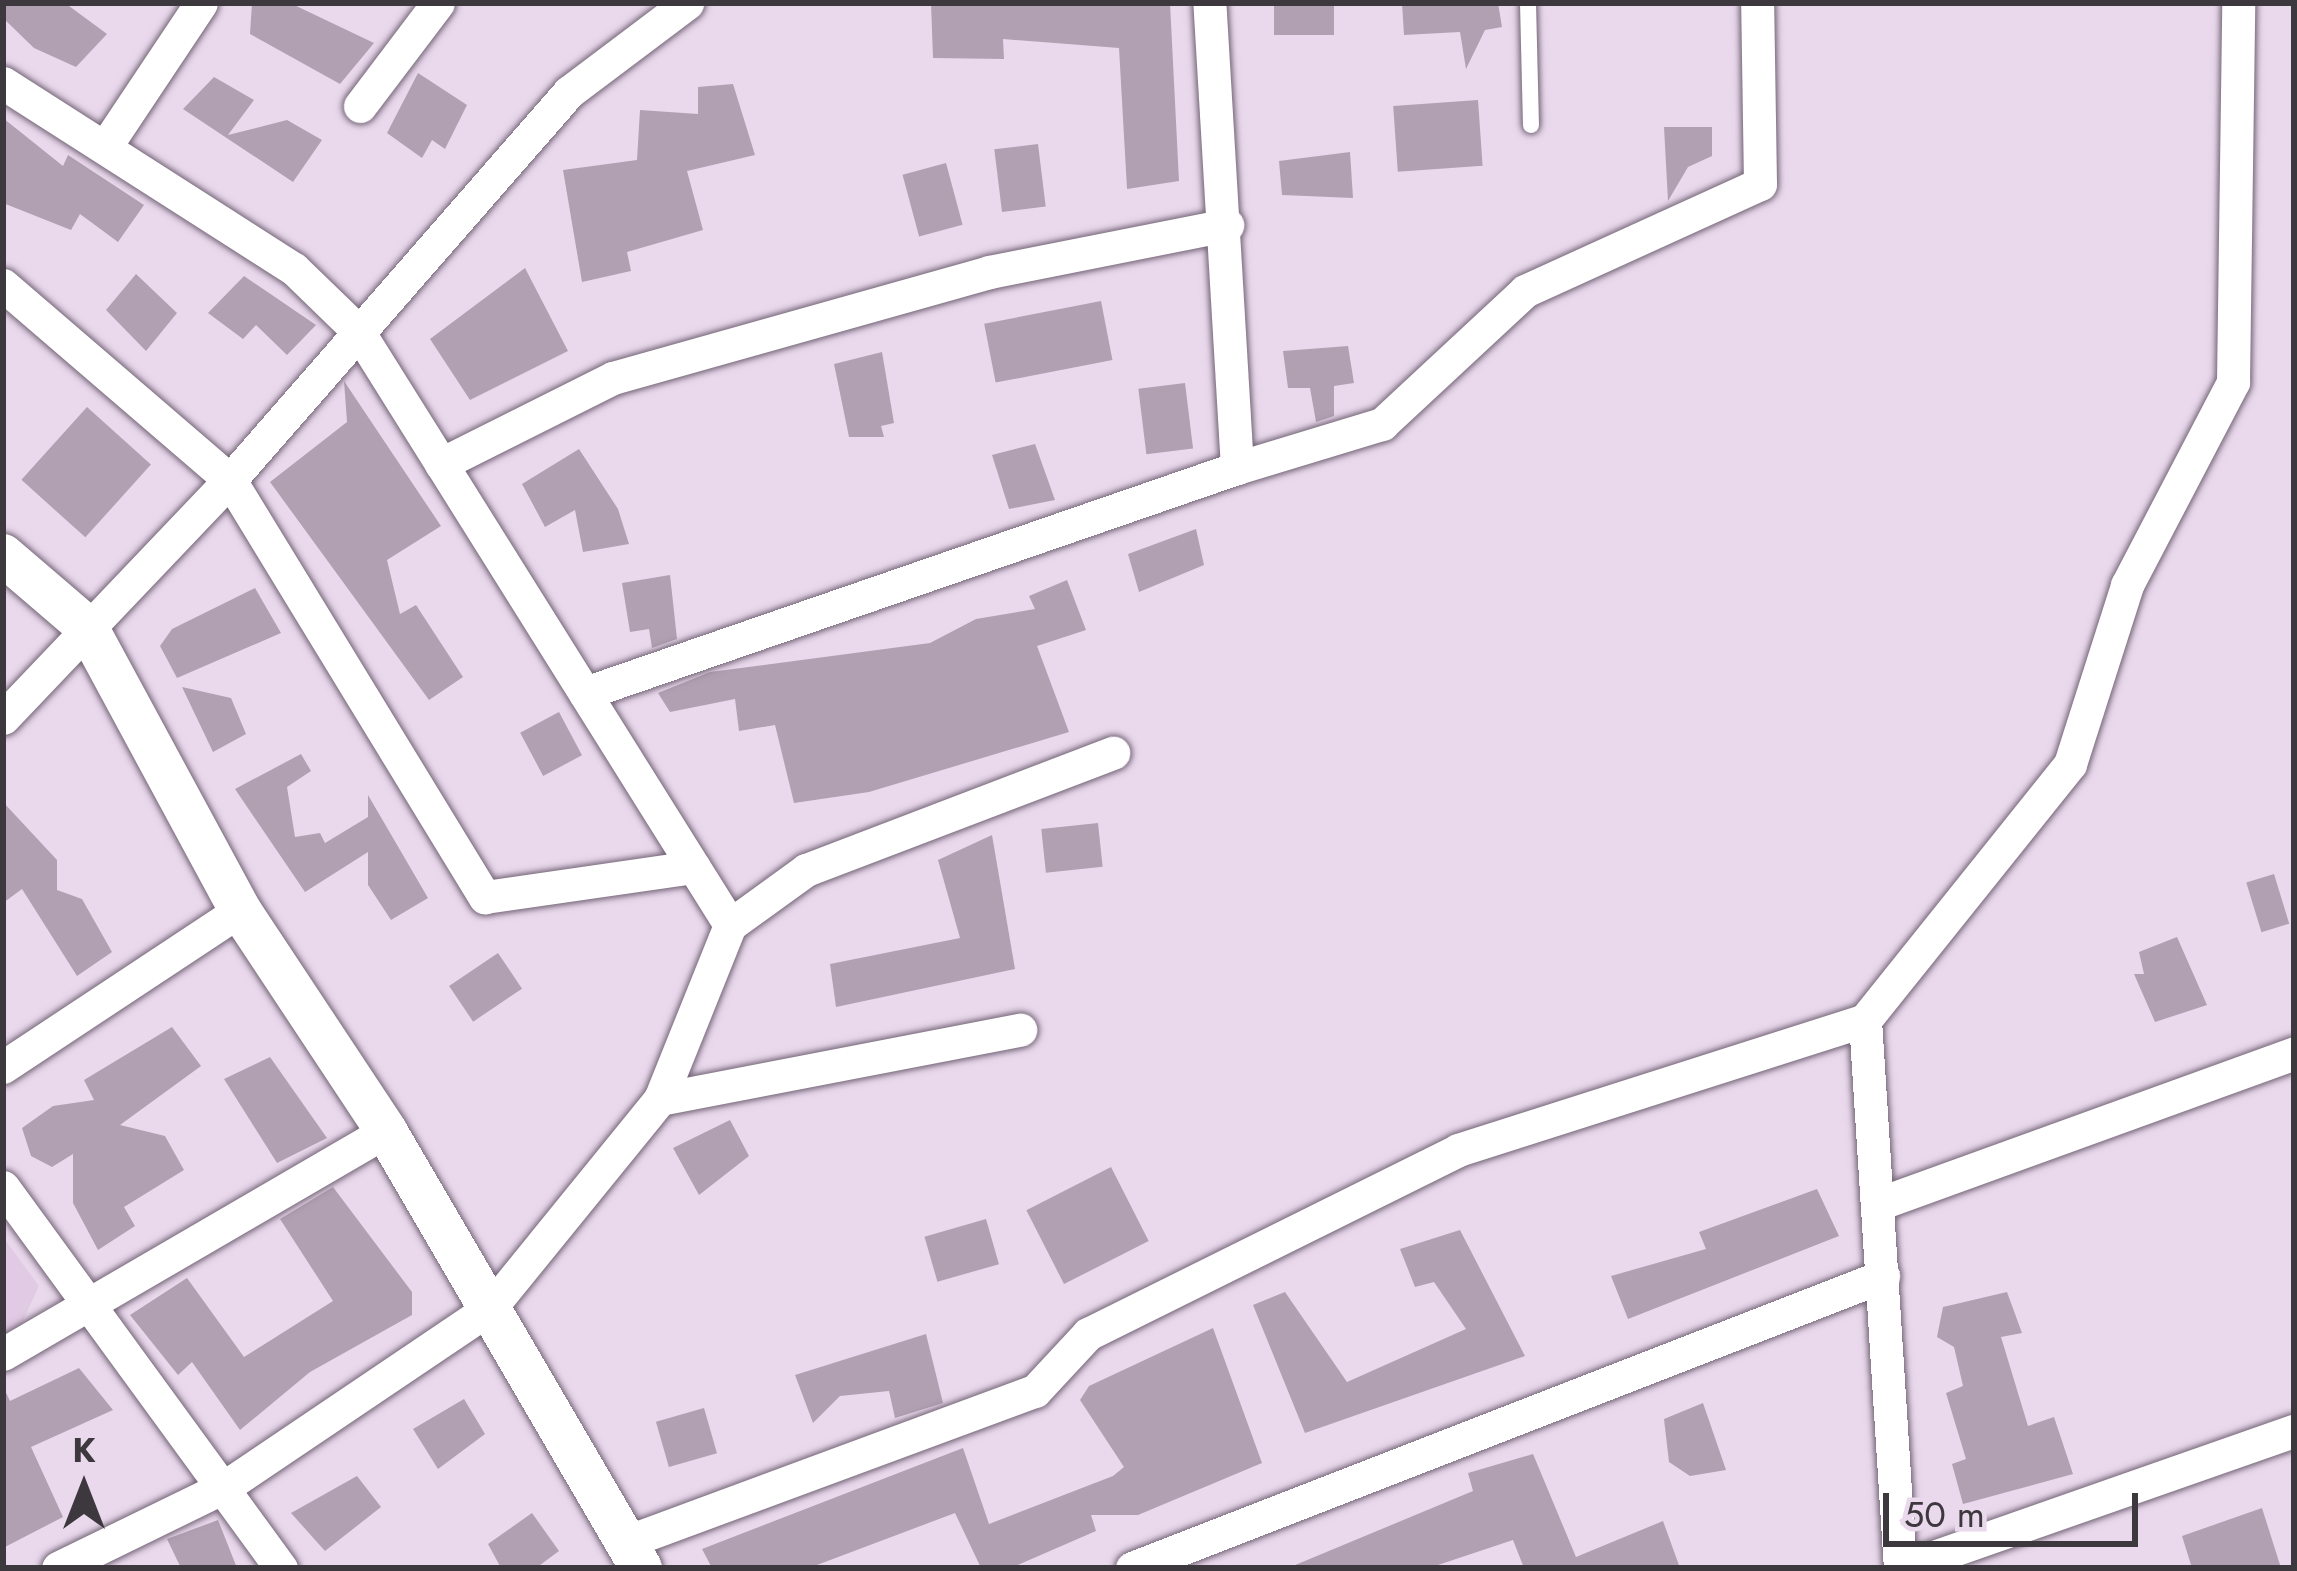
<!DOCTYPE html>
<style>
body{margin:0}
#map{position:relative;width:2297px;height:1571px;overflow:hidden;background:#ead9ed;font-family:Jost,sans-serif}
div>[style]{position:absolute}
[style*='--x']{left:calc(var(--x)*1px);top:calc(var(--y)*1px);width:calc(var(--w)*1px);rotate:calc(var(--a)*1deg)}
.built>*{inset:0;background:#e1cae4}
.building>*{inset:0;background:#b0a0b2;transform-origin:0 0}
.roads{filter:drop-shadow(0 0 3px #736476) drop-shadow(0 0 3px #736476)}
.service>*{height:16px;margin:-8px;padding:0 8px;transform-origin:8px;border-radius:8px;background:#fff}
.minor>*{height:33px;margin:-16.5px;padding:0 16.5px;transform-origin:16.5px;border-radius:16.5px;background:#fff}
.tertiary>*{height:42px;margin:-21px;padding:0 21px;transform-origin:21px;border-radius:21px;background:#fff}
span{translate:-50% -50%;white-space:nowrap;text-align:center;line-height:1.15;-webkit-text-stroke:12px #ead9ed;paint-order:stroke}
.frame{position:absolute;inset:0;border:6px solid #3d373e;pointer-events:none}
.north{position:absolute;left:24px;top:1427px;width:120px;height:120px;-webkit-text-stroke:9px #ead9ed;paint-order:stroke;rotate:0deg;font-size:33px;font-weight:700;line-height:48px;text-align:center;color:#3d373e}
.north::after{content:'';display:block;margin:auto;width:42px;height:54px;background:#3d373e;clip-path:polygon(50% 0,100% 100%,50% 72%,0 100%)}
.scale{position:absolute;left:1883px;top:1493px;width:255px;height:54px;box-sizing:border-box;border:6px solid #3d373e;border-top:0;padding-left:15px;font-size:36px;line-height:42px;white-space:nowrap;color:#3d373e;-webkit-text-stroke:9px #ead9ed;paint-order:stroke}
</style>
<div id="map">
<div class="built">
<i style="clip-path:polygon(3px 1237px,39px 1286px,19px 1329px,3px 1336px)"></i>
</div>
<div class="building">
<i style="clip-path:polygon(3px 3px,65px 3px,107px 34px,76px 67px,34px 48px,3px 18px)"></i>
<i style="clip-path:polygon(252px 3px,290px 3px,374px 43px,340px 84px,250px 34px)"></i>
<i style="clip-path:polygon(931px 3px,1170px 3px,1179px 181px,1127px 189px,1119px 48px,1003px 39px,1004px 59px,933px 58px)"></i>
<i style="left:1274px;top:3px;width:60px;height:32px"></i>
<i style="clip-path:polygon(1402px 3px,1498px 3px,1502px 27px,1485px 30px,1466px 69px,1460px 32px,1404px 35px)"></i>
<i style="clip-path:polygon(418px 73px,467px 105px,445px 149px,432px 140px,422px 158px,387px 133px)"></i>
<i style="clip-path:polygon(214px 77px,254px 100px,228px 135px,287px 120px,322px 140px,293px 182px,183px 109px)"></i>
<i style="clip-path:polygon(733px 84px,755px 155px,687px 171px,703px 230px,627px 252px,631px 271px,582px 282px,563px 170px,637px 160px,640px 110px,698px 114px,698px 87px)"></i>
<i style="left:1478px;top:100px;width:66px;height:85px;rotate:86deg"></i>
<i style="clip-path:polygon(3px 118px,63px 166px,68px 155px,144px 205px,118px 242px,80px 214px,71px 230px,3px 203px)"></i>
<i style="clip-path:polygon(1664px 127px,1712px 127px,1712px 156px,1688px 167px,1668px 201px)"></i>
<i style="left:1038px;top:144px;width:63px;height:44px;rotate:83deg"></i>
<i style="clip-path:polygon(1350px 152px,1353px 198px,1282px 195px,1279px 161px)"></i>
<i style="left:946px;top:163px;width:64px;height:45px;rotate:75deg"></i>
<i style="clip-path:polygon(525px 268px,568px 351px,470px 400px,430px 339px)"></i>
<i style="clip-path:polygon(136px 274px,177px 313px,146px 351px,106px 310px)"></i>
<i style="clip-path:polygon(244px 276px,316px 325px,287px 355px,256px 325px,243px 339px,208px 313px)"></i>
<i style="left:1101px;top:301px;width:60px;height:119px;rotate:79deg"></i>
<i style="clip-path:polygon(1348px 346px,1354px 383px,1334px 386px,1334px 416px,1316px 422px,1310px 388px,1288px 388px,1283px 351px)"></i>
<i style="clip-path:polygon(882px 352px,894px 423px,881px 426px,884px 437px,849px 437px,834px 364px)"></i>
<i style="clip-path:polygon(344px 381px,441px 526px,387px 560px,400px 614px,416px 605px,463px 677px,429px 700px,270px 482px,347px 422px)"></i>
<i style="left:1185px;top:383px;width:66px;height:47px;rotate:83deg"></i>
<i style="left:87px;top:407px;width:86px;height:98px;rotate:42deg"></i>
<i style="clip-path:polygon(1035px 444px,1055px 500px,1009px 509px,992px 455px)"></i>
<i style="clip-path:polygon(579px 449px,618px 509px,629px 544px,583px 552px,575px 510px,545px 527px,522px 484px)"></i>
<i style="clip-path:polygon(1196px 529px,1204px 565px,1139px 592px,1128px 554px)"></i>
<i style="clip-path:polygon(670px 575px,677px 639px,652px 648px,649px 629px,630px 632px,622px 583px)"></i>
<i style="clip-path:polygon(1067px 580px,1086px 630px,1037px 646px,1069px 732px,869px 792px,794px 803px,775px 725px,739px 731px,735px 699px,670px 712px,658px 693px,710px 672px,930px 643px,976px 619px,1035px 609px,1029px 596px)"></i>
<i style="clip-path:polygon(255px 588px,281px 633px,177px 678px,160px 646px,172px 629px)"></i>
<i style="clip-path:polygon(182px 687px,231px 698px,246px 734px,213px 752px)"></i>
<i style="left:559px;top:712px;width:49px;height:44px;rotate:62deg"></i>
<i style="clip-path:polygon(301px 754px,311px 771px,287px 787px,295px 837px,320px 833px,325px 843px,368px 817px,368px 795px,428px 898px,391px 920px,368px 885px,368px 852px,305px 892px,235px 789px)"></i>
<i style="clip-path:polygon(3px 802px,57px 860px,57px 890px,82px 899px,112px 952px,77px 976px,22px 889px,3px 903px)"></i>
<i style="left:1098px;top:823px;width:44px;height:57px;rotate:84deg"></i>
<i style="clip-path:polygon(992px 835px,1015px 969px,836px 1007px,830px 964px,960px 938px,938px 860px)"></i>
<i style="left:2274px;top:874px;width:52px;height:29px;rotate:73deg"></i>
<i style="clip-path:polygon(2177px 937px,2207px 1005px,2155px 1022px,2134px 974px,2144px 974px,2139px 952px)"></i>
<i style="left:498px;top:953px;width:43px;height:59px;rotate:56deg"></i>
<i style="clip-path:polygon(172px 1027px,201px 1066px,120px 1125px,165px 1136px,184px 1170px,124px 1207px,135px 1226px,98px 1250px,73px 1203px,73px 1154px,52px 1167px,31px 1156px,22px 1128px,53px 1106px,94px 1100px,84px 1080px)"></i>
<i style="clip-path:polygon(270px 1057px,327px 1138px,277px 1163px,224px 1079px)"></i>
<i style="clip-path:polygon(730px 1120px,749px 1156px,699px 1195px,673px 1148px)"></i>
<i style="left:1111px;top:1167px;width:83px;height:95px;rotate:63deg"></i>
<i style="clip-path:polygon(333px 1187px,412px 1292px,412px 1315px,310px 1372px,240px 1430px,192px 1362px,178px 1375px,130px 1315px,187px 1278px,244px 1357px,333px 1301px,280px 1219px)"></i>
<i style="clip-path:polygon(1817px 1189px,1839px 1236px,1628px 1319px,1611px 1276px,1706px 1249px,1699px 1232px)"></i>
<i style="left:986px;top:1219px;width:47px;height:64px;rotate:74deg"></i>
<i style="clip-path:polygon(1460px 1230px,1525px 1356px,1305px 1433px,1253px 1305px,1285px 1292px,1347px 1382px,1466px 1329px,1434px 1282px,1415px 1287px,1400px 1249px)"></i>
<i style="clip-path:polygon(2007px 1292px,2022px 1333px,2001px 1337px,2028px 1426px,2054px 1417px,2073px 1474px,1963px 1504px,1952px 1464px,1966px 1459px,1946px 1393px,1963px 1386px,1954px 1347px,1937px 1337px,1943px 1307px)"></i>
<i style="clip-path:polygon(1213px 1328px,1262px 1463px,1138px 1515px,1091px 1515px,1096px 1531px,1011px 1568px,981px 1568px,955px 1513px,809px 1568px,712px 1568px,702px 1549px,963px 1448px,989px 1524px,1113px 1476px,1124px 1467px,1080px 1400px,1089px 1386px)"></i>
<i style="clip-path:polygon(926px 1334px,943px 1403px,895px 1418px,889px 1391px,840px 1396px,813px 1423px,795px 1375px)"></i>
<i style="clip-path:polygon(79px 1368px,113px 1410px,31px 1447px,63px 1517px,3px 1548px,3px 1386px,10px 1401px)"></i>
<i style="clip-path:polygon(464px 1399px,485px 1434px,438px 1469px,413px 1429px)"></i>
<i style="clip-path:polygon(1703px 1403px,1726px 1470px,1690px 1476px,1669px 1462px,1664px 1419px)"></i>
<i style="left:704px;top:1408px;width:47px;height:50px;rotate:74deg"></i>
<i style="clip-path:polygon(1533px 1454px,1576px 1557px,1663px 1521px,1680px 1568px,1524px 1568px,1513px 1540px,1429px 1568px,1288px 1568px,1473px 1491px,1468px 1473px)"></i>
<i style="clip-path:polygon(357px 1476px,381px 1507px,325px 1551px,291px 1513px)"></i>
<i style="clip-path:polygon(2262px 1508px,2281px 1568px,2192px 1568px,2182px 1536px)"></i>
<i style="clip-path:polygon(532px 1513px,559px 1551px,536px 1568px,501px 1568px,488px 1544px)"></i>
<i style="clip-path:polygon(218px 1520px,237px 1568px,181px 1568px,167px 1539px)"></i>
</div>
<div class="roads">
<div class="service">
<i style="--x:1528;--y:3;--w:122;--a:88.6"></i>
</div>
<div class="minor">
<i style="--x:3;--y:83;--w:345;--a:32.6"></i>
<i style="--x:294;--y:269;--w:89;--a:44.1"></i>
<i style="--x:358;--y:331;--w:701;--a:57.94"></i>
<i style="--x:730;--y:925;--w:188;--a:111.9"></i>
<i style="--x:660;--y:1099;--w:269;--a:129.1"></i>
<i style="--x:490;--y:1308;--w:316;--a:146"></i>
<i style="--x:228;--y:1485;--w:189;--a:154"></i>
<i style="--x:360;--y:106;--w:129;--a:-52.9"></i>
<i style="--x:107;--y:144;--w:169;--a:-56.3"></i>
<i style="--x:3;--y:285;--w:299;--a:40.7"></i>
<i style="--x:230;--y:480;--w:489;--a:58.6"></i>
<i style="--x:485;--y:897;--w:211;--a:-8.2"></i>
<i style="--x:441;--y:464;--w:192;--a:-26.6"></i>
<i style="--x:613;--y:378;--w:391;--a:-15.7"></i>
<i style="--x:989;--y:272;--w:243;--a:-11.2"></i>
<i style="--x:1237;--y:468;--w:152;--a:-16.9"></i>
<i style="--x:1382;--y:424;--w:195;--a:-42.9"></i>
<i style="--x:1525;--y:291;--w:258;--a:-24.5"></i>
<i style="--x:1760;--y:184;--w:181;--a:-90.9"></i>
<i style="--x:585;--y:693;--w:690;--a:-19.04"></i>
<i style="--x:1237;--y:468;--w:466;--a:-93.4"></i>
<i style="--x:3;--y:718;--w:329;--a:-46.4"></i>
<i style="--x:230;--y:480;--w:515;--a:-48.86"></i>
<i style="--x:569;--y:92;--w:148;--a:-37"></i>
<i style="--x:730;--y:925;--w:94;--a:-35.9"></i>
<i style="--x:806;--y:870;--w:329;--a:-20.9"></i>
<i style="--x:1865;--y:1020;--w:328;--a:-51.3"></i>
<i style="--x:2070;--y:764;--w:188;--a:-72.3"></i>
<i style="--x:2127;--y:585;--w:229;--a:-62.4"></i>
<i style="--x:2233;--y:382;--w:379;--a:-89.2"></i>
<i style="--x:3;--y:1067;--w:284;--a:-33.5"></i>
<i style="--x:660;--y:1099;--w:367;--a:-10.9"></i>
<i style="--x:3;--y:1187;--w:472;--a:53.9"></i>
<i style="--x:1878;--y:1204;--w:443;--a:-19.9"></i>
<i style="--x:3;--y:1354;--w:443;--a:-30.2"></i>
<i style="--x:626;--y:1542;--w:436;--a:-20.3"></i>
<i style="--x:1035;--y:1391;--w:78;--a:-47.1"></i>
<i style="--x:1088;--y:1334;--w:413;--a:-26.4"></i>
<i style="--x:1458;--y:1150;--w:427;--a:-17.7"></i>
<i style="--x:1865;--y:1020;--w:549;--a:86.35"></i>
<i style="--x:1132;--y:1568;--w:806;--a:-21.25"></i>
<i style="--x:1902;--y:1568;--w:415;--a:-19.3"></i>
</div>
<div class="tertiary">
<i style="--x:3;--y:555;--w:111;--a:40.6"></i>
<i style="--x:87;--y:627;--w:322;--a:61.6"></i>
<i style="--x:240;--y:910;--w:265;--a:56.5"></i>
<i style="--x:386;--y:1131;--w:506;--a:59.74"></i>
</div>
</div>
<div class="frame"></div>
<div class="north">K</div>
<div class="scale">50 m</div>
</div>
